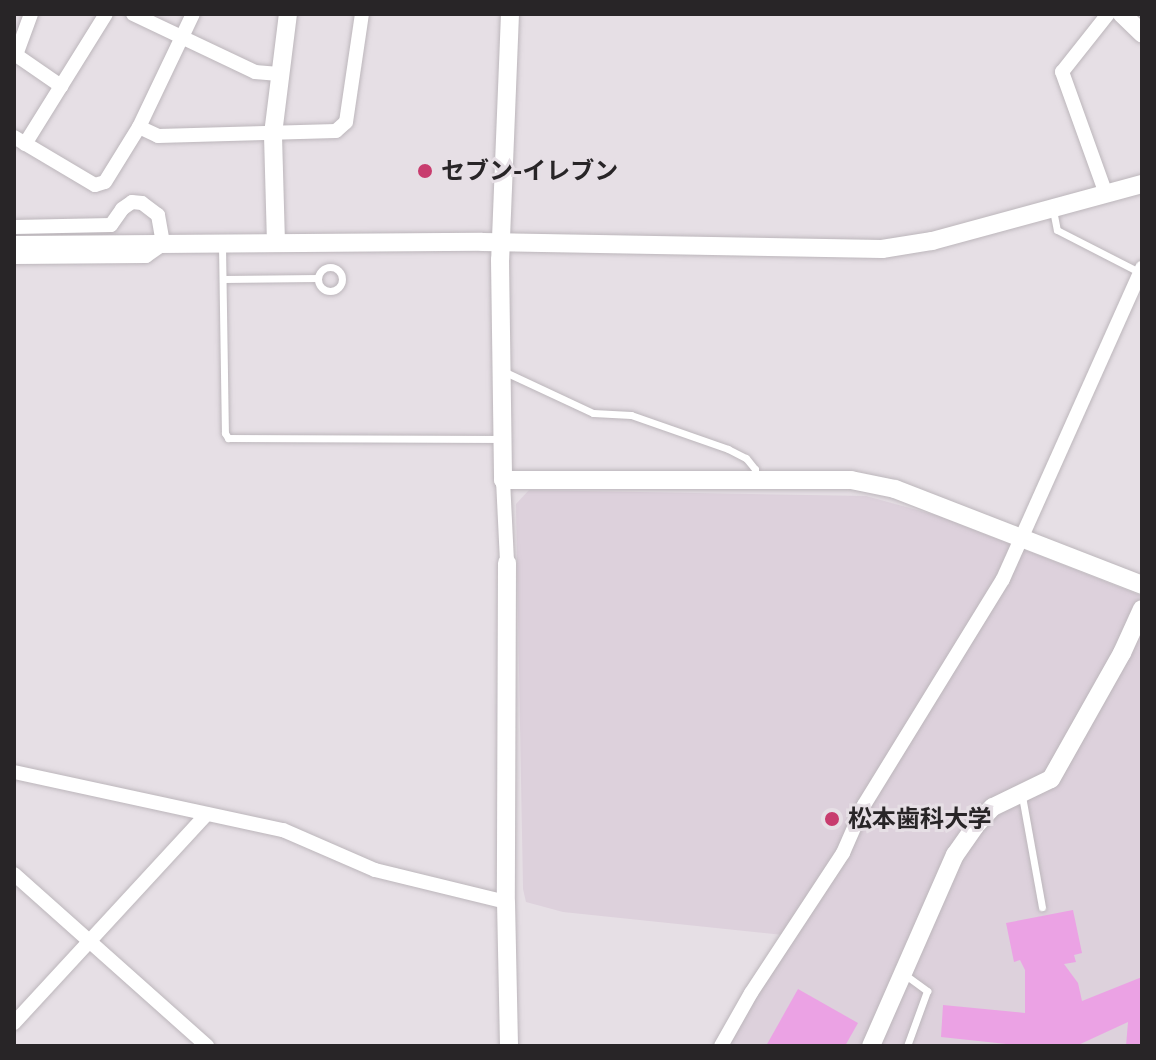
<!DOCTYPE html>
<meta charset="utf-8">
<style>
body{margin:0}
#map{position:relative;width:1156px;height:1060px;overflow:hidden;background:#e6dfe5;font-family:Montserrat,"Noto Sans JP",sans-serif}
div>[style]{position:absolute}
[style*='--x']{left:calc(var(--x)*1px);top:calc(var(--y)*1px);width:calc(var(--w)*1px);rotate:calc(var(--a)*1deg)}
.built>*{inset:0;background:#ddd1dc}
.building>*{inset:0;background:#eba2e4}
.roads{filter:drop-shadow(0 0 2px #bcb6bb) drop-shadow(0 0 2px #bcb6bb)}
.service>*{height:7px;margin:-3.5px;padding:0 3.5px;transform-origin:3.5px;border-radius:3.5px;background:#fff}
.service>.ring{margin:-3.5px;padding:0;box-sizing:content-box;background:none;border:7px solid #fff;border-radius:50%}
.minor>*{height:14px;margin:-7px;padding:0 7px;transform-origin:7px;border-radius:7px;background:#fff}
.tertiary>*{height:18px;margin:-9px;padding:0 9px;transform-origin:9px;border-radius:9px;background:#fff}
.dots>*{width:22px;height:22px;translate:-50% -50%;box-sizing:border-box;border:4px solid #e6dfe5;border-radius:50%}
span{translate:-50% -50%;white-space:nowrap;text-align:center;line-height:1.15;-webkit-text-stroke:6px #e6dfe5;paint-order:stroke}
.poi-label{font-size:24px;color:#282527;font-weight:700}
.left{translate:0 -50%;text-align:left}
.frame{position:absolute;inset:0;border:16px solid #282527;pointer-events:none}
</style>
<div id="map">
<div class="built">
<i style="clip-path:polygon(529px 490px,866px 496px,939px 516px,1142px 596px,1142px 1046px,725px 1046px,783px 935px,563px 912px,526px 902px,523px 889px,516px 504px)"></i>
</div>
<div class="building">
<i style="clip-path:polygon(1073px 910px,1082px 953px,1074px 955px,1076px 962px,1064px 964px,1078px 983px,1082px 1001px,1142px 977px,1142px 1046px,1126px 1046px,1128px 1022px,1076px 1046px,1025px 1046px,941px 1037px,943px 1005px,1025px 1013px,1025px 970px,1020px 960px,1014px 962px,1006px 923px)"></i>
<i style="clip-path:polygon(798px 989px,858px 1023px,845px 1046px,766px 1046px)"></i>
</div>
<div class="roads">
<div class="service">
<i style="--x:1053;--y:210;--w:20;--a:79"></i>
<i style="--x:1057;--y:230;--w:94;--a:27.1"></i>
<i style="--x:222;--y:246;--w:187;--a:89.1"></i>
<i style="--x:225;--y:433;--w:6;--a:59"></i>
<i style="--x:228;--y:438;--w:274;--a:0.2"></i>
<i class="ring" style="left:318px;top:267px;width:17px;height:17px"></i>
<i style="--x:223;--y:279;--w:95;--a:-0.6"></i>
<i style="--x:503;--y:371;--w:99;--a:25"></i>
<i style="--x:593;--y:413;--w:38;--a:3"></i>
<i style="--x:631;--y:415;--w:103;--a:19.3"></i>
<i style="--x:728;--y:449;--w:20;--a:27"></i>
<i style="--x:746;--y:458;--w:14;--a:51"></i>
<i style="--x:755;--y:469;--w:9;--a:90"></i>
<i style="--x:1022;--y:796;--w:113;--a:79.8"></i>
<i style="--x:904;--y:974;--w:29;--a:36"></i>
<i style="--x:927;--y:991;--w:59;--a:110"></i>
</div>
<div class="minor">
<i style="--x:31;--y:14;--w:44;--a:110.1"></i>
<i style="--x:16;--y:55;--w:55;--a:34.6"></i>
<i style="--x:133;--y:14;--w:135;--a:25.4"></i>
<i style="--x:255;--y:72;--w:24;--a:5"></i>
<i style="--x:139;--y:127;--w:21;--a:25"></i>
<i style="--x:158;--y:136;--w:178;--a:-1.6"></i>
<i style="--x:336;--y:131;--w:13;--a:-42"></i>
<i style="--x:346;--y:122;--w:109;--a:-81.6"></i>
<i style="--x:14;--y:137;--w:94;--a:30.7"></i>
<i style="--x:95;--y:185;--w:10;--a:-17"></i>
<i style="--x:105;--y:182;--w:65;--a:-58.3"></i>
<i style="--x:139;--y:127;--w:125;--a:-64.5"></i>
<i style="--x:25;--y:144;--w:153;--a:-58.1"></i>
<i style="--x:1106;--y:194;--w:130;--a:-109.8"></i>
<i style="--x:1062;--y:72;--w:74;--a:-51.6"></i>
<i style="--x:14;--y:227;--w:97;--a:-1.2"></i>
<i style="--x:111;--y:225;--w:19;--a:-55"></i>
<i style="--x:122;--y:209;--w:12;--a:-35"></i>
<i style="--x:132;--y:202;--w:10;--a:6"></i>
<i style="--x:142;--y:203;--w:20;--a:37"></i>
<i style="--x:158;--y:215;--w:29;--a:80"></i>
<i style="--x:163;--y:244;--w:21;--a:145"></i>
<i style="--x:146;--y:256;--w:132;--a:179.6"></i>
<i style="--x:503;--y:480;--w:83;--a:87.2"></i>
<i style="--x:14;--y:772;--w:275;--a:12.2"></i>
<i style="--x:283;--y:830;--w:100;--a:23.5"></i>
<i style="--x:375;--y:870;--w:135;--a:13.7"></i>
<i style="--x:14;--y:874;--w:259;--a:41.7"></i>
<i style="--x:14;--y:1023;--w:284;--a:-47.3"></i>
<i style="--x:721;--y:1046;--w:61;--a:-60.5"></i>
<i style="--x:751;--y:993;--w:168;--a:-56.7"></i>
<i style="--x:843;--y:853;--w:52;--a:-66.4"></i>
<i style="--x:864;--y:805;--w:265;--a:-58.4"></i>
<i style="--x:1003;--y:579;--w:341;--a:-65.9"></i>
</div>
<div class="tertiary">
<i style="--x:510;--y:14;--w:246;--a:92.3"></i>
<i style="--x:500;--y:260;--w:220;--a:89.2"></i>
<i style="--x:503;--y:480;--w:348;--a:0"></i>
<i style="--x:851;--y:480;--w:45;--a:11.6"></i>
<i style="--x:895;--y:489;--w:265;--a:21.2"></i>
<i style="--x:1122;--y:14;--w:28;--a:44"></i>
<i style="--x:276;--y:243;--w:109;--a:-91.6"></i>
<i style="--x:273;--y:134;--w:121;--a:-82.9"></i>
<i style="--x:14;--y:245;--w:468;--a:-0.4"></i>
<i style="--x:482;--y:242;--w:400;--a:1"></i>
<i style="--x:882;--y:249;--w:51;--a:-9.1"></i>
<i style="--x:932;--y:241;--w:218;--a:-15.2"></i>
<i style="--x:507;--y:563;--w:339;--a:90.2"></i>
<i style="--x:506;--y:902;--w:144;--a:88.8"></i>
<i style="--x:871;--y:1046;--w:209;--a:-66.3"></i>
<i style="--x:955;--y:855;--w:35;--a:-55"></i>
<i style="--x:975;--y:826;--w:26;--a:-47"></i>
<i style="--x:993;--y:807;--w:64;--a:-25.8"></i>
<i style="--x:1051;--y:779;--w:145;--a:-60.6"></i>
<i style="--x:1122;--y:653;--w:48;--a:-65.6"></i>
</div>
</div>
<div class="dots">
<i style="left:425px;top:171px;background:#c83c6e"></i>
<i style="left:832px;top:819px;background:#c83c6e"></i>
</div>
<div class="poi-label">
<span class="left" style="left:441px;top:171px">セブン-イレブン</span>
<span class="left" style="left:848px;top:819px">松本歯科大学</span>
</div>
<div class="frame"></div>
</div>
